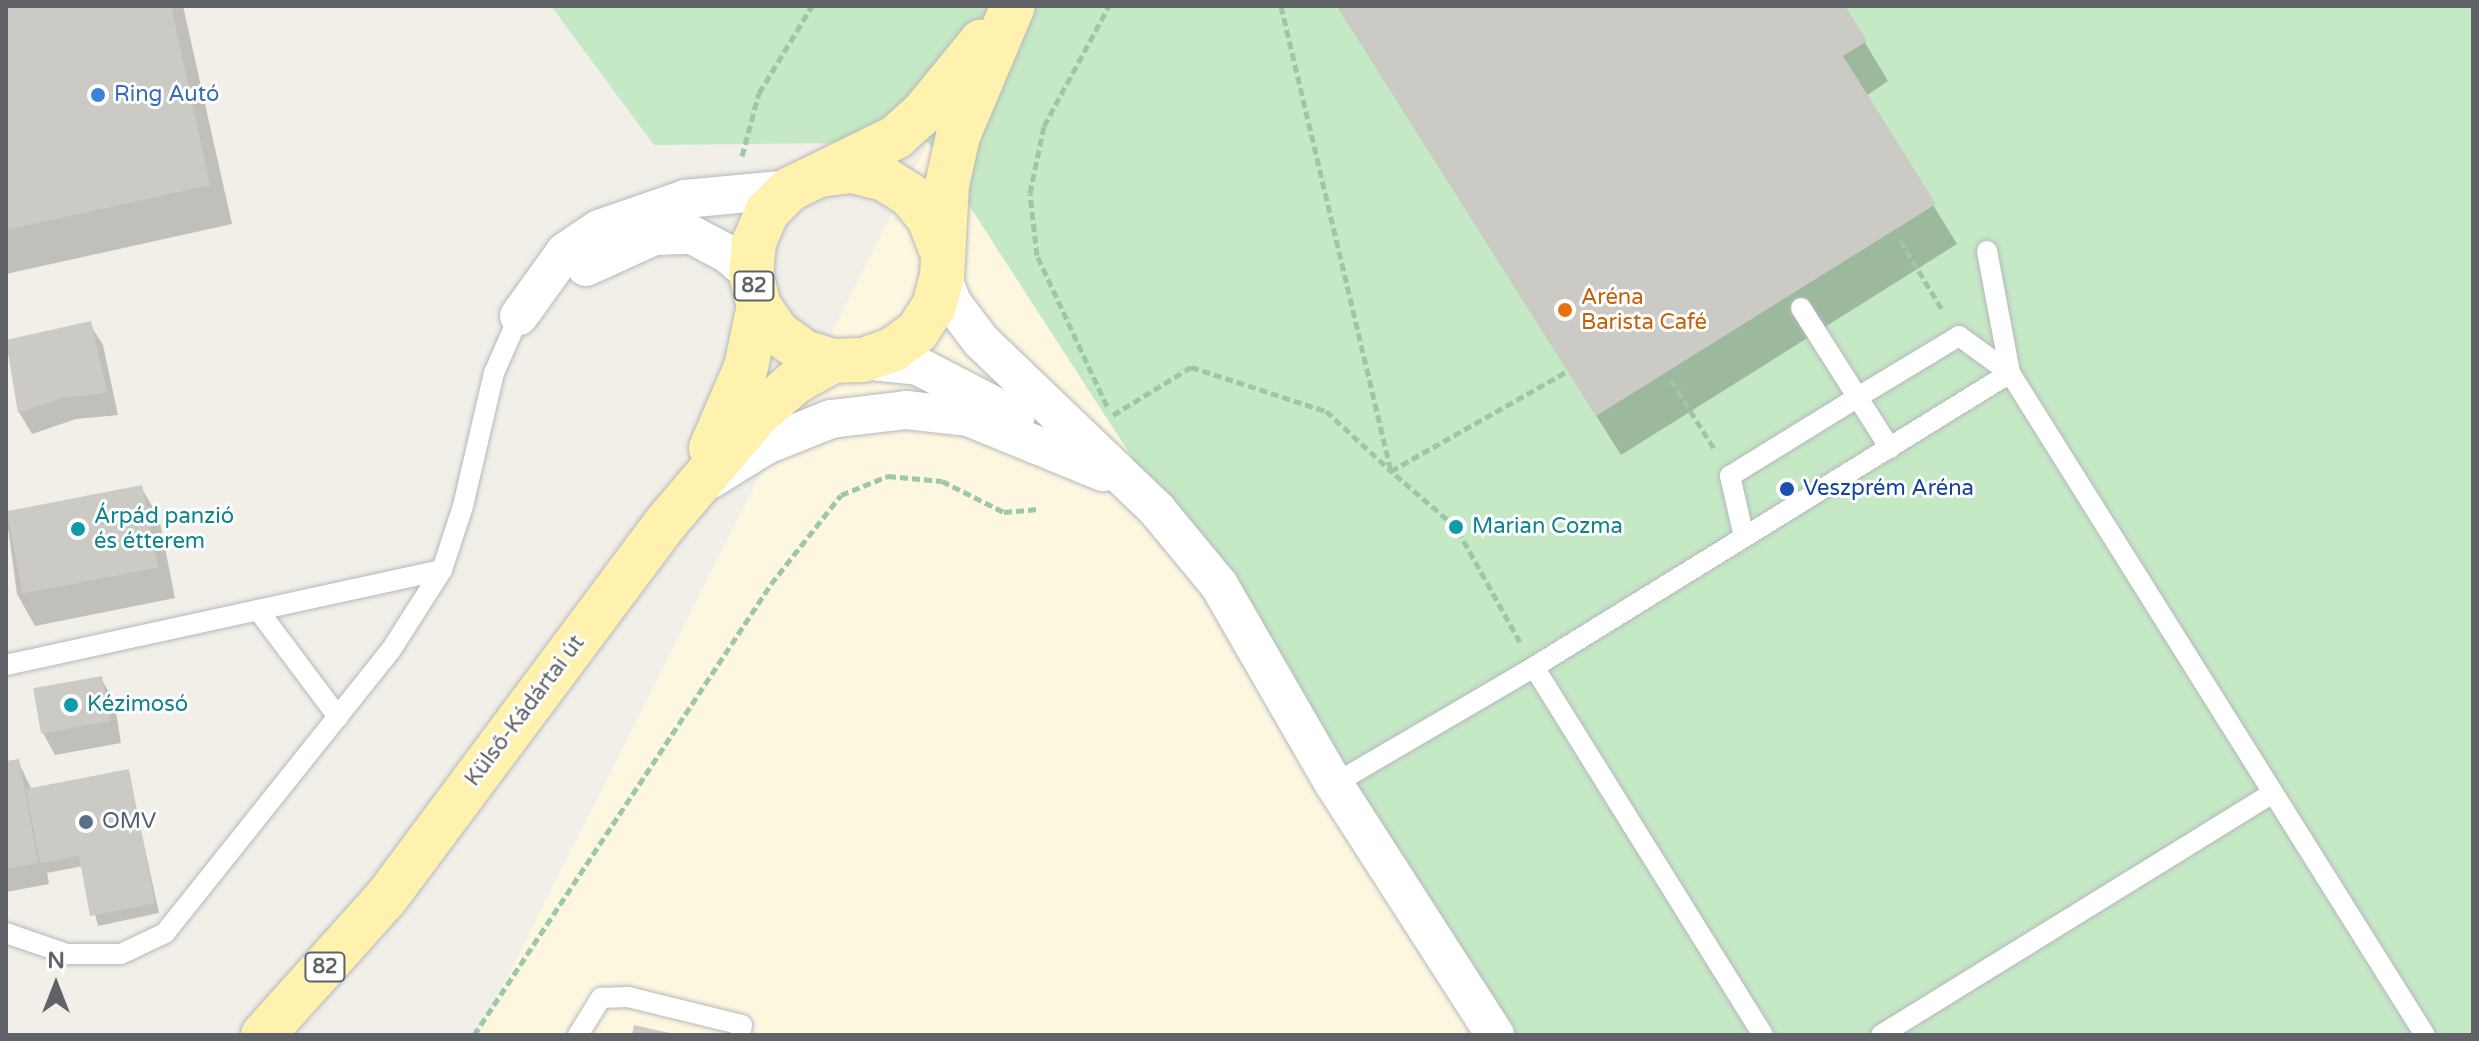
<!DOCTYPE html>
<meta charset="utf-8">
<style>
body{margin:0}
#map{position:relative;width:2479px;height:1041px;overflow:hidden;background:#f1efe8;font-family:"Varela Round",sans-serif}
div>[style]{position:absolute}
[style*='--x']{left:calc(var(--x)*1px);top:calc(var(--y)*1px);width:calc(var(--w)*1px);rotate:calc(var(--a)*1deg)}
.commercial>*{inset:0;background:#fef7e0}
.green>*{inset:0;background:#c5e8c5}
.shadow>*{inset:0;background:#0003}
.building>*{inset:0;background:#cccac5;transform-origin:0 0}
.path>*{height:5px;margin-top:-2.5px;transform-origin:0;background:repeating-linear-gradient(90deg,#9cc7a9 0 8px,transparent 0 12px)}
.roads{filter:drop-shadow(0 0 2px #b5b8bc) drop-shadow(0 0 2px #b5b8bc)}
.lane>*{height:20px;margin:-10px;padding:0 10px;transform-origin:10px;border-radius:10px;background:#fff}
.street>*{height:38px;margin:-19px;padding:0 19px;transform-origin:19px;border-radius:19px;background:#fff}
.primary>*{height:44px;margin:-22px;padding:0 22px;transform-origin:22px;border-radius:22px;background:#fff2af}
.dots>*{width:22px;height:22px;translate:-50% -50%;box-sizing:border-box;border:4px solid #fff;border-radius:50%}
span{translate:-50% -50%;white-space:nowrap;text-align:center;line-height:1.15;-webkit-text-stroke:6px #fff;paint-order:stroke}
.shield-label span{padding:2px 6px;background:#fff;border:2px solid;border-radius:6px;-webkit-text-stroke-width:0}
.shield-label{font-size:20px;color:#5f6368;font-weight:700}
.shop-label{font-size:22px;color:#366cbe}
.left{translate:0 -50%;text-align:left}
.food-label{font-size:22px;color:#c56008}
.transit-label{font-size:22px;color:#164399}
.culture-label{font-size:22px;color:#0d838f}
.street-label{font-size:22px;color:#5f6368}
.service-label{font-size:22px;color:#4e5e75}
.frame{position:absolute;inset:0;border:8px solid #5f6368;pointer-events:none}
.north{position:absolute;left:16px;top:945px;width:80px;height:80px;-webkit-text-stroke:6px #fff;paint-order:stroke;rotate:0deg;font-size:22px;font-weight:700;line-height:32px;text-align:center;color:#5f6368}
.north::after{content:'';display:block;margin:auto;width:28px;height:36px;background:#5f6368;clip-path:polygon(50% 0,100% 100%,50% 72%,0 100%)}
</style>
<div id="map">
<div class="commercial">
<i style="clip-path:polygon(928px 142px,1506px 1035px,478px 1035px)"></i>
</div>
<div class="green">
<i style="clip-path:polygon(551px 6px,2473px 6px,2473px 1035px,1506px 1035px,928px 142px,654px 145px)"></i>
</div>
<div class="shadow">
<i style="clip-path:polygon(6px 6px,183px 6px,232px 224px,6px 274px)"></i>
<i style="clip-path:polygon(1337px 6px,1843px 6px,1888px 81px,1866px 96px,1957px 244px,1621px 455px)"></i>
<i style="clip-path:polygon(90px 324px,103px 345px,118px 415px,76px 419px,32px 434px,19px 412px,6px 341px)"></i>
<i style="clip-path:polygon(141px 487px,159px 518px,175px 598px,35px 626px,17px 594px,6px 513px)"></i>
<i style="clip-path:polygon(101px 679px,114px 700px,121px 743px,55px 755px,43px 733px)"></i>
<i style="clip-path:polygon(18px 761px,32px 790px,128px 771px,159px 913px,98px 926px,83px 866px,47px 873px,49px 884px,6px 892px,6px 763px)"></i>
</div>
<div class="building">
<i style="clip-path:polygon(6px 6px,171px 6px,210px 185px,6px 230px)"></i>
<i style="clip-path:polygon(1337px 6px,1845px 6px,1867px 41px,1843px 56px,1936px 204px,1596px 416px)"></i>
<i style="clip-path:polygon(91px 321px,107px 393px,63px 398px,18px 413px,6px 340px)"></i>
<i style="left:142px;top:485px;width:84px;height:138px;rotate:79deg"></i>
<i style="left:102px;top:676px;width:46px;height:70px;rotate:80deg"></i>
<i style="clip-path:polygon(19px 759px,38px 863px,6px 869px,6px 761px)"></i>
<i style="clip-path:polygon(129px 769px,155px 903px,90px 916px,79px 856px,40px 863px,26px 789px)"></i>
<i style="clip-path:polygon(634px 1025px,674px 1034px,674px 1035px,632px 1035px)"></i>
</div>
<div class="path">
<i style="--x:1281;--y:6;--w:478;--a:76.7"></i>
<i style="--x:742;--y:156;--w:65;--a:-74.9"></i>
<i style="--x:759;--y:93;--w:102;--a:-58.7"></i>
<i style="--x:1900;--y:240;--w:83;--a:58.8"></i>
<i style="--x:1671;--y:380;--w:83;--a:57.8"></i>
<i style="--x:1107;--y:406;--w:166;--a:-114.9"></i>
<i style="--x:1037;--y:255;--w:62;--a:-96.4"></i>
<i style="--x:1030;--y:193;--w:68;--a:-78.2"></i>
<i style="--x:1044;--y:126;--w:136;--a:-61.6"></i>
<i style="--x:1113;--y:415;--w:92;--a:-31.6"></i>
<i style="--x:1191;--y:367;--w:142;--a:18.1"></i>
<i style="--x:1326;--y:411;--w:88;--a:42.7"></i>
<i style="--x:1520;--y:642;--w:132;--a:-119.1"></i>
<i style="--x:1456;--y:527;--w:86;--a:-139.3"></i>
<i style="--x:1391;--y:471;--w:203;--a:-29.5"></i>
<i style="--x:474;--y:1035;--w:540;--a:-56.63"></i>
<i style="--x:771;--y:584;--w:113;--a:-51.8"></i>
<i style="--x:841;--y:495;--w:51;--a:-22"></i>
<i style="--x:888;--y:476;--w:54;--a:5.3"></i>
<i style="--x:942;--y:481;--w:69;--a:26.6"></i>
<i style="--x:1004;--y:512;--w:34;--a:-5"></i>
</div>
<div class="roads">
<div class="lane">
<i style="--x:1987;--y:251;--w:124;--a:79.3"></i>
<i style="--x:1801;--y:308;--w:166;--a:57.6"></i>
<i style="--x:1744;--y:537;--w:63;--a:-102.9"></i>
<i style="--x:1730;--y:476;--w:150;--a:-31.7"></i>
<i style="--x:1858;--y:397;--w:118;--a:-31.1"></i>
<i style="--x:1959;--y:336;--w:63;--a:36"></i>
<i style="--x:258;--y:610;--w:134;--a:53.2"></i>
<i style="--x:6;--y:665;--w:446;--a:-12.3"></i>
<i style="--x:1534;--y:667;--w:433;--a:58.1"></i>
<i style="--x:1334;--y:784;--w:232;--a:-30.3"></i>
<i style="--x:1534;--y:667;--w:559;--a:-31.7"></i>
<i style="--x:2010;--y:373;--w:781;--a:57.92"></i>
<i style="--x:6;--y:933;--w:65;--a:19"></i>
<i style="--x:67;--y:954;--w:54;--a:0"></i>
<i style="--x:121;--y:954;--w:49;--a:-25.5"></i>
<i style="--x:165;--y:933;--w:362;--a:-51.4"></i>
<i style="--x:391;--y:650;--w:95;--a:-57.5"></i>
<i style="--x:442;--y:570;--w:67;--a:-71.8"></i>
<i style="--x:463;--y:506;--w:137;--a:-76.9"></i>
<i style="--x:494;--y:373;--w:62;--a:-66.3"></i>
<i style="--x:578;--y:1035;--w:44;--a:-58.1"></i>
<i style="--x:601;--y:998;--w:27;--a:-2"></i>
<i style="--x:628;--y:997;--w:117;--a:13.8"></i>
<i style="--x:742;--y:1025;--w:10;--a:101"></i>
<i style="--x:1881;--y:1035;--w:458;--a:-31.7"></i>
</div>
<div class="street">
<i style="--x:586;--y:267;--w:75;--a:-24.5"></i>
<i style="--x:654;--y:236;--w:38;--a:-2"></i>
<i style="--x:692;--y:235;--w:41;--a:27.8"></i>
<i style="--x:728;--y:254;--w:30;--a:41"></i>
<i style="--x:942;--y:277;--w:29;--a:68"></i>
<i style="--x:953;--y:304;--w:46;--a:52.9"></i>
<i style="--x:981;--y:341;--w:245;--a:43.8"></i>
<i style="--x:1158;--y:511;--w:96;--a:50.5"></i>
<i style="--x:1219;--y:585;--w:230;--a:60"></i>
<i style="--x:1334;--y:784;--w:298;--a:57.3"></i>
<i style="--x:519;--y:316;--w:79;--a:-54.3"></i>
<i style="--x:565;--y:252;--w:41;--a:-34.1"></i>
<i style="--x:599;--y:229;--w:91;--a:-19.2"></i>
<i style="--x:685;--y:199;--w:105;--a:-5.4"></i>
<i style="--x:863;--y:360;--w:55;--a:6.2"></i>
<i style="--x:918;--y:366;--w:110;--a:27.5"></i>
<i style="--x:711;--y:479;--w:65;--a:-31.7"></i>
<i style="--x:766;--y:445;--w:70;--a:-21.8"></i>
<i style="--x:831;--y:419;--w:76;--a:-6.8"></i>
<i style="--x:906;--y:410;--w:62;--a:6.4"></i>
<i style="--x:968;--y:417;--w:146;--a:22.2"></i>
</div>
<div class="primary">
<i style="--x:825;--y:172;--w:79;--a:-26.2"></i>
<i style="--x:896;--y:137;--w:36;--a:-42"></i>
<i style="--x:923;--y:113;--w:92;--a:-50.8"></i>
<i style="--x:940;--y:247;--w:31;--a:-111"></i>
<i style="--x:929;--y:218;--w:30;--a:-130"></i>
<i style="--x:910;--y:195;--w:31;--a:-148"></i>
<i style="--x:884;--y:179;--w:33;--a:-166"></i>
<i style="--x:852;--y:171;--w:33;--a:173"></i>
<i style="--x:819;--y:175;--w:32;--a:154"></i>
<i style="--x:790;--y:189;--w:33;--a:135"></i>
<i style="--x:767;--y:212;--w:33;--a:113"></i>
<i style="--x:754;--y:242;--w:32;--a:95"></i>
<i style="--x:751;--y:274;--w:33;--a:76"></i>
<i style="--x:759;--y:306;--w:33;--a:55"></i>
<i style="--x:778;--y:333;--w:32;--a:36"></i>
<i style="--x:804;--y:352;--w:30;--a:17"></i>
<i style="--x:833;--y:361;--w:30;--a:-2"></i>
<i style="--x:863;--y:360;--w:31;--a:-19"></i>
<i style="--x:892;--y:350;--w:31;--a:-36"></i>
<i style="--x:917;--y:332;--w:31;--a:-57"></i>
<i style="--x:934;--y:306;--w:30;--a:-75"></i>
<i style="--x:942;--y:277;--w:92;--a:-86.9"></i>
<i style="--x:947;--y:185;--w:50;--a:-77.3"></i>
<i style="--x:958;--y:136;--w:141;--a:-67.1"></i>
<i style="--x:711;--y:448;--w:88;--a:-66.6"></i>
<i style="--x:746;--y:367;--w:62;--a:-78"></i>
<i style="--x:263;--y:1035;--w:184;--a:-48.1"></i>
<i style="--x:386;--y:898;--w:465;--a:-53.3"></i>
<i style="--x:664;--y:525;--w:147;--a:-49.7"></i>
<i style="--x:759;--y:413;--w:48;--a:-40.7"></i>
<i style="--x:795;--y:382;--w:43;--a:-28.9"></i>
</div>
</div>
<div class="dots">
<i style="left:98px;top:95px;background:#3f7fe0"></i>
<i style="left:1565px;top:310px;background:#e8710a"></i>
<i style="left:1787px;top:489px;background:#1a4fb4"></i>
<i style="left:1456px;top:527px;background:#0f9aa8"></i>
<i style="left:78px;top:529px;background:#0f9aa8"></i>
<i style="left:71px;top:705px;background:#0f9aa8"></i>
<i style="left:86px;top:822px;background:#5c6f8a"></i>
</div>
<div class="shield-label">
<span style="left:754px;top:286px">82</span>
<span style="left:325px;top:967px">82</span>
</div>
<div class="shop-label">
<span class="left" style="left:114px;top:95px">Ring Autó</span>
</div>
<div class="food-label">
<span class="left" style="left:1581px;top:310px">Aréna<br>Barista Café</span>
</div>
<div class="transit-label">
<span class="left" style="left:1803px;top:489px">Veszprém Aréna</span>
</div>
<div class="culture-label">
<span class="left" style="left:94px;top:529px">Árpád panzió<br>és étterem</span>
<span class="left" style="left:1472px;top:527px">Marian Cozma</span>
<span class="left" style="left:87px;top:705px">Kézimosó</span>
</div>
<div class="street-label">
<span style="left:525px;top:711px;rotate:-53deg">Külső-Kádártai út</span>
</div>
<div class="service-label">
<span class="left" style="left:102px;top:822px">OMV</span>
</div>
<div class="frame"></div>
<div class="north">N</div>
</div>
